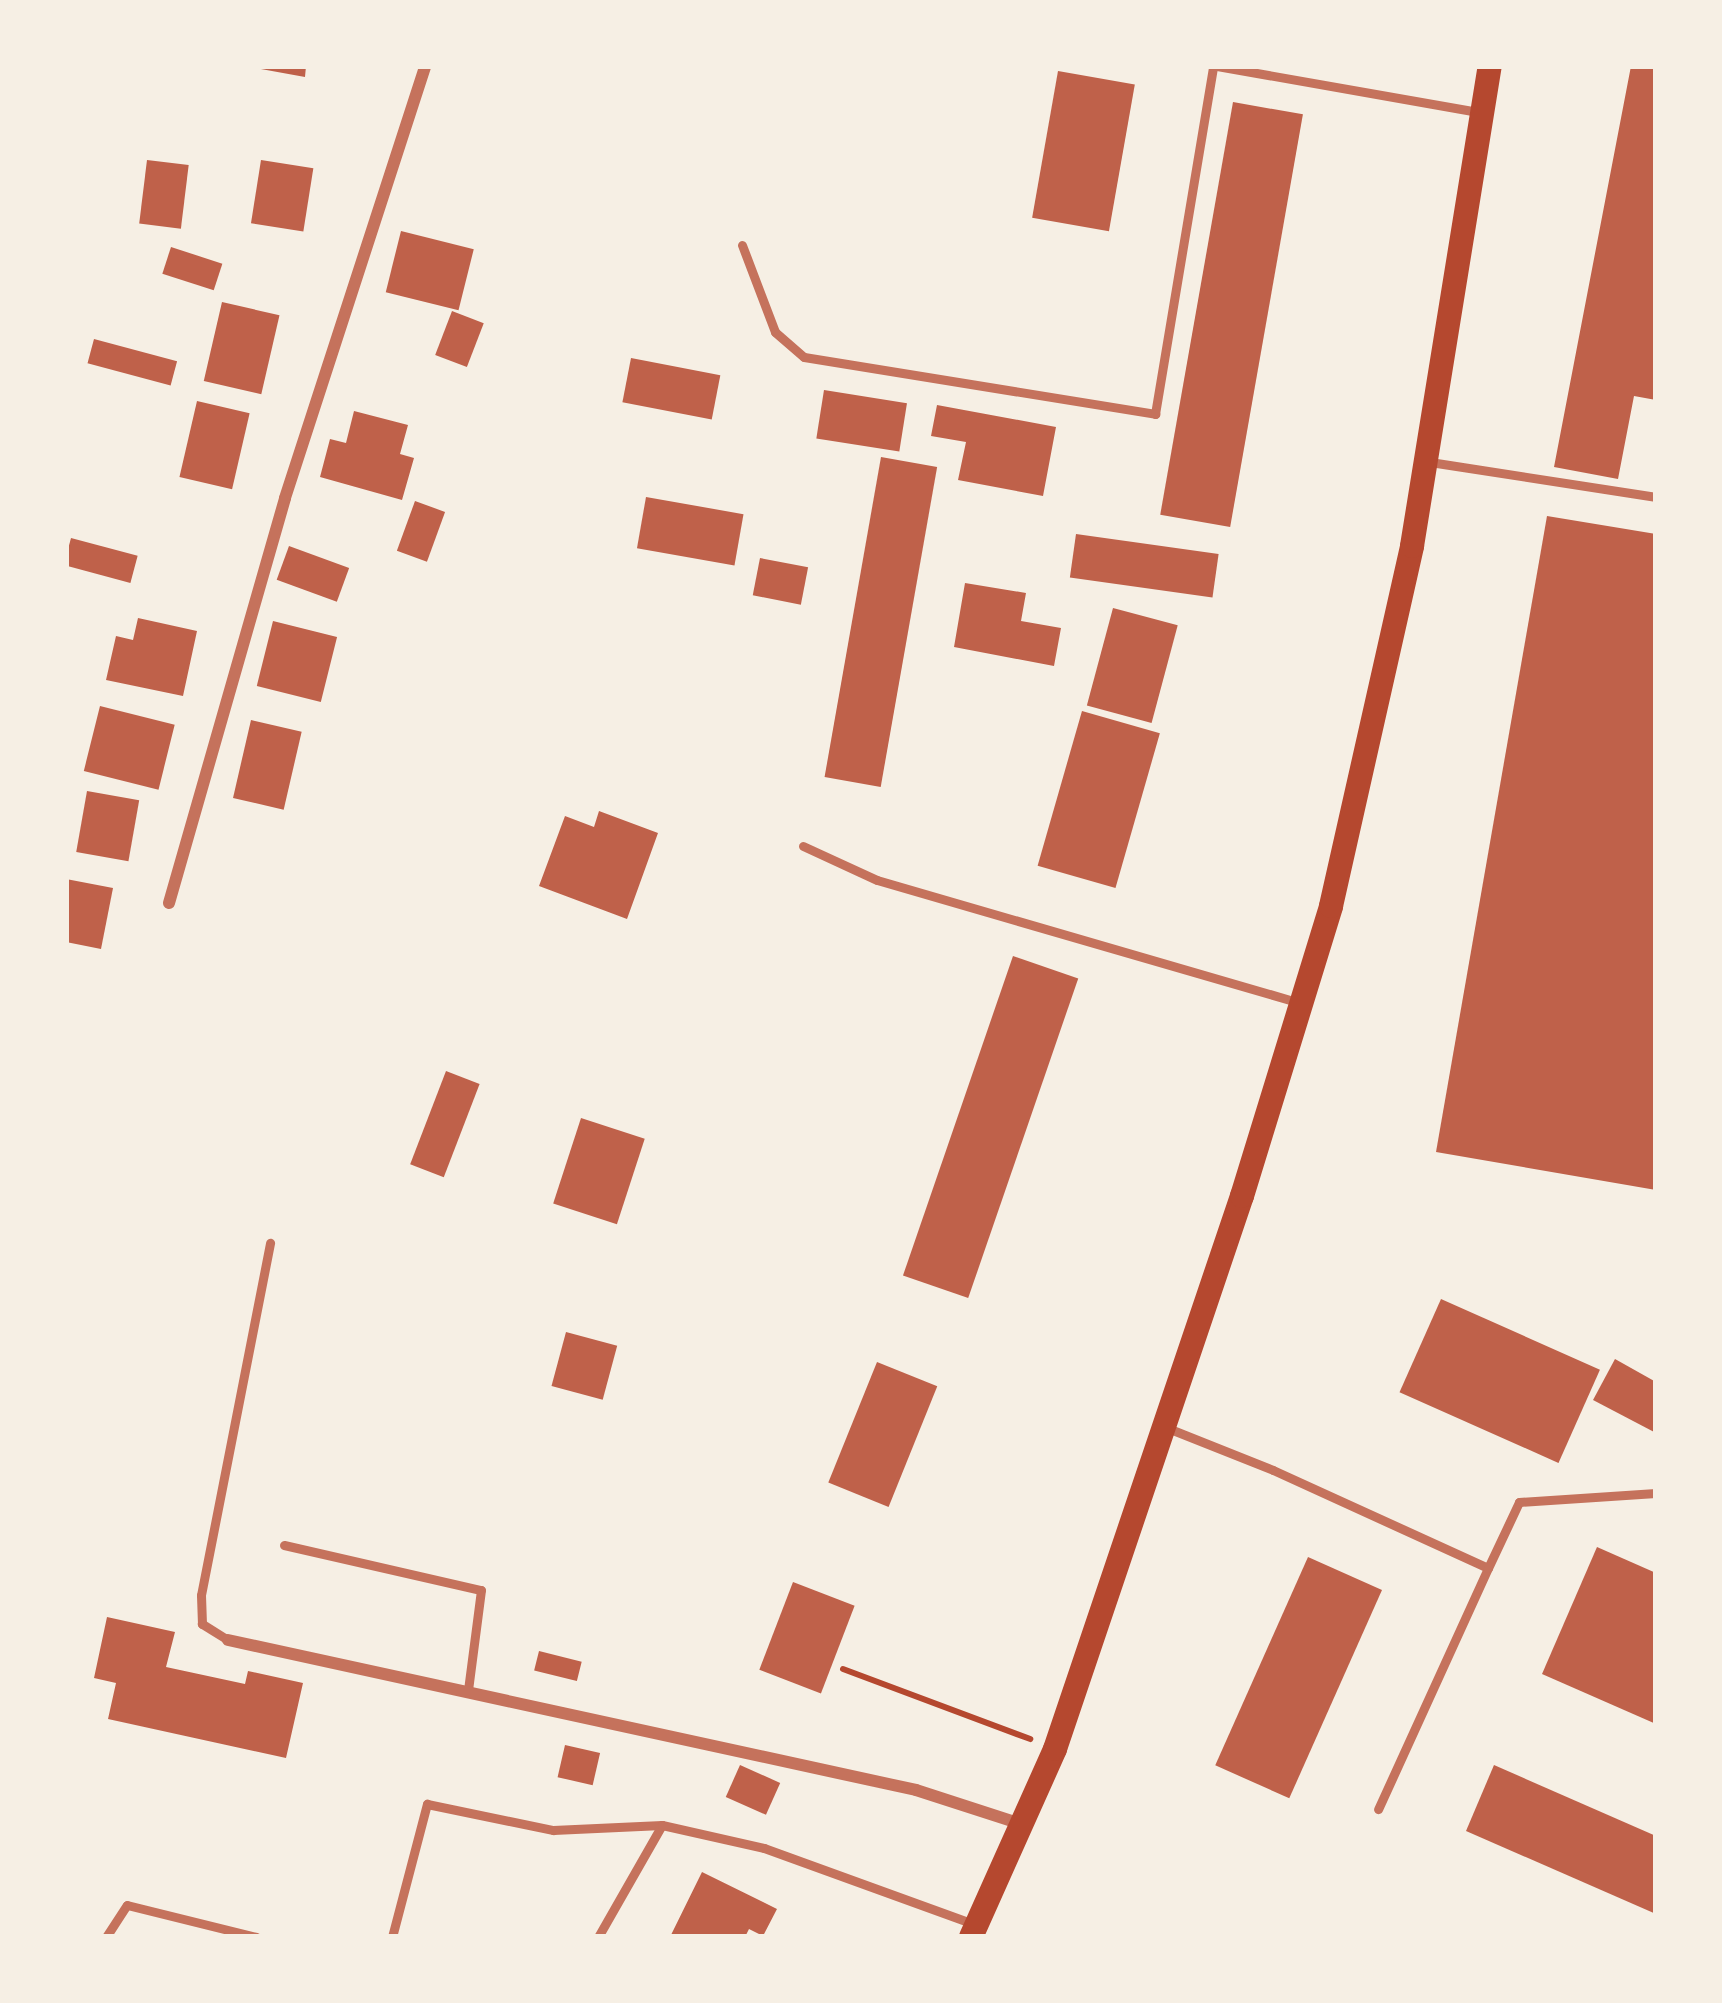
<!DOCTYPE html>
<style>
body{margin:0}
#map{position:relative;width:1722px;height:2003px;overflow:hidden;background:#f6efe4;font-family:"DM Sans",sans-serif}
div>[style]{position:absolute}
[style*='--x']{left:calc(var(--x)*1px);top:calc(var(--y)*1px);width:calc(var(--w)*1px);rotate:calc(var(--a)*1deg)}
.building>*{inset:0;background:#bf614a;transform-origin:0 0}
.path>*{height:6px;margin:-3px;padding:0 3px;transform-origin:3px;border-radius:3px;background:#b5482f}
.service>*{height:9px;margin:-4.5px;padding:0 4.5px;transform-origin:4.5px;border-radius:4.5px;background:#c5725c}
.minor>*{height:12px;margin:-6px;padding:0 6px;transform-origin:6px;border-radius:6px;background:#c5725c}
.secondary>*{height:24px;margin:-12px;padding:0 12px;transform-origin:12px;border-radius:12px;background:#b5482f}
span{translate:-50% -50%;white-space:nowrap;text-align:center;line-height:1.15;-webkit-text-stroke:10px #f6efe4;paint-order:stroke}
.frame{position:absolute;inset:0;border:69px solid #f6efe4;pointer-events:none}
</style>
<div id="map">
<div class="building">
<i style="clip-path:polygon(245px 66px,306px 66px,305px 77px)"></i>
<i style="clip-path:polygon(1631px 66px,1656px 66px,1656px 400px,1634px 396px,1618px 479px,1554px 467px)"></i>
<i style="left:1058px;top:71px;width:78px;height:149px;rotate:10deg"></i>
<i style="left:1233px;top:102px;width:71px;height:419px;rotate:10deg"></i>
<i style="left:147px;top:160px;width:42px;height:64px;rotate:7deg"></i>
<i style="left:261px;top:160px;width:53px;height:64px;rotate:9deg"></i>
<i style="left:401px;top:231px;width:75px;height:63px;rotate:14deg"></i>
<i style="left:171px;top:247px;width:54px;height:28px;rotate:18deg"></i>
<i style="left:222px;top:302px;width:59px;height:81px;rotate:13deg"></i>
<i style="left:452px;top:311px;width:34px;height:47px;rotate:21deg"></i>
<i style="left:94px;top:339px;width:86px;height:25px;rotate:15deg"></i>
<i style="left:631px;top:358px;width:91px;height:45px;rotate:11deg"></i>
<i style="left:824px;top:390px;width:84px;height:49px;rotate:9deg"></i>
<i style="left:197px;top:401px;width:54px;height:78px;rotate:13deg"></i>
<i style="clip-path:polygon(937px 405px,1056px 427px,1043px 496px,958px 480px,966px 442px,931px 436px)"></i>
<i style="clip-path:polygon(354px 411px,408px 425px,400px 454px,414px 458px,402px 500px,320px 477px,330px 439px,346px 443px)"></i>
<i style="left:881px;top:457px;width:57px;height:325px;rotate:10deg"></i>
<i style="left:646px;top:497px;width:99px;height:52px;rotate:10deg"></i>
<i style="left:415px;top:501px;width:32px;height:53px;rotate:20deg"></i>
<i style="clip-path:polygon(1547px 516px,1656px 534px,1656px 1190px,1436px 1152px)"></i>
<i style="left:1076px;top:534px;width:144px;height:44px;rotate:8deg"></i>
<i style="left:71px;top:538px;width:69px;height:28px;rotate:15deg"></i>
<i style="left:289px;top:546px;width:64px;height:36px;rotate:20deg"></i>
<i style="left:760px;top:558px;width:49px;height:38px;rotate:11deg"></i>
<i style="clip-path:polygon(965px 583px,1026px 593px,1021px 621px,1061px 628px,1054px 666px,954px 647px)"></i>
<i style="left:1113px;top:608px;width:67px;height:101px;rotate:15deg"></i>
<i style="clip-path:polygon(138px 618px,197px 631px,183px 696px,106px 680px,116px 636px,133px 640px)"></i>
<i style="left:273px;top:621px;width:66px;height:67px;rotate:14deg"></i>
<i style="left:100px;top:706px;width:77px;height:67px;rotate:14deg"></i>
<i style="left:1082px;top:711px;width:81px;height:161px;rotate:16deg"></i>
<i style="left:251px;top:720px;width:52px;height:80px;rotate:13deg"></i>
<i style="left:87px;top:791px;width:53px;height:62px;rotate:10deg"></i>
<i style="clip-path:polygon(599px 811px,658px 833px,627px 919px,539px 886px,565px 816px,594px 827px)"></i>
<i style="clip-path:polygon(66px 879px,113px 888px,101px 949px,66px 942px)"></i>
<i style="left:1013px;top:956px;width:69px;height:338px;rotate:19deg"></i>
<i style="left:446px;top:1071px;width:36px;height:100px;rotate:21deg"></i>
<i style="left:581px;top:1118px;width:67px;height:90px;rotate:18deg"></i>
<i style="left:1441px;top:1299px;width:174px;height:102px;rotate:24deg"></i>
<i style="left:566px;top:1332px;width:53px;height:56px;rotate:15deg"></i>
<i style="clip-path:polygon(1615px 1359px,1656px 1382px,1656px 1433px,1593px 1400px)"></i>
<i style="left:877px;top:1362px;width:65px;height:130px;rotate:22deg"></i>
<i style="clip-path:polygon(1597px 1547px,1656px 1573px,1656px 1724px,1542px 1674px)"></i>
<i style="left:1308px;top:1557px;width:81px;height:228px;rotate:24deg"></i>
<i style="left:793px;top:1582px;width:66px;height:94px;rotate:21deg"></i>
<i style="clip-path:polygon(107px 1617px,175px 1632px,166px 1667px,245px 1684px,248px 1671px,303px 1683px,286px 1758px,108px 1719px,116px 1683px,94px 1678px)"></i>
<i style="left:539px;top:1651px;width:44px;height:20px;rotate:14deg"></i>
<i style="left:565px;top:1745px;width:36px;height:33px;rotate:13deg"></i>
<i style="left:740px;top:1765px;width:44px;height:35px;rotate:24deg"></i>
<i style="clip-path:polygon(1494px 1765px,1656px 1836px,1656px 1914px,1466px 1831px)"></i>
<i style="clip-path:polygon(702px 1872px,777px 1909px,763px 1936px,749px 1929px,745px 1937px,670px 1937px)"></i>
</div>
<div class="path">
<i style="--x:843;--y:1669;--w:200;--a:20.5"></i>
</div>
<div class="service">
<i style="--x:1217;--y:66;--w:265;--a:10"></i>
<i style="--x:742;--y:245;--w:93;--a:69.2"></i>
<i style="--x:775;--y:332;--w:38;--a:41"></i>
<i style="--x:804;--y:357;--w:356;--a:9.2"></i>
<i style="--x:1155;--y:414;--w:353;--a:-80.5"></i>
<i style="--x:1430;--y:462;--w:229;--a:8.8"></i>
<i style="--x:803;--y:846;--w:81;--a:24.7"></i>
<i style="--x:877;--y:880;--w:438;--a:16.2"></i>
<i style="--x:1165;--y:1427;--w:116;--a:21.7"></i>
<i style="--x:1273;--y:1470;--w:236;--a:24.5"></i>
<i style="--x:1488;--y:1568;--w:265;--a:114.5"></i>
<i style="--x:284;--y:1545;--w:202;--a:12.9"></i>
<i style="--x:481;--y:1590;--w:101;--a:97.4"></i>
<i style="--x:1488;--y:1568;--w:73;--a:-64.8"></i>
<i style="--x:1519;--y:1502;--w:137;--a:-3.8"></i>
<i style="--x:228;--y:1640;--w:31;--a:-148"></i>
<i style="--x:202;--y:1624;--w:29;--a:-92"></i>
<i style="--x:201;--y:1595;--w:359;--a:-78.9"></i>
<i style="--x:106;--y:1937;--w:38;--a:-57"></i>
<i style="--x:127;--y:1905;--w:133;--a:13.9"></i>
<i style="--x:392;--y:1937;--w:138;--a:-75.3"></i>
<i style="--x:427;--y:1804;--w:129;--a:11.7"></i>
<i style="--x:553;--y:1830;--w:109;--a:-2.6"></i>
<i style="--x:598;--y:1937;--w:129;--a:-60.3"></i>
<i style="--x:662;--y:1825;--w:105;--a:12.7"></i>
<i style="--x:764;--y:1848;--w:223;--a:19.9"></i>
</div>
<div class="minor">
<i style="--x:169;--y:903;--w:421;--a:-74"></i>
<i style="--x:285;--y:498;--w:454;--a:-72"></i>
<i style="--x:228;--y:1640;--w:704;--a:12.3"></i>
<i style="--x:916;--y:1790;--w:110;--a:17.9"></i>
</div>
<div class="secondary">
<i style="--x:971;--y:1937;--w:206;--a:-65.9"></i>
<i style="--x:1055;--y:1749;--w:584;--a:-71.32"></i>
<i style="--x:1242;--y:1196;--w:303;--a:-72.9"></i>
<i style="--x:1331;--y:906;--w:369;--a:-77.3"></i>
<i style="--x:1412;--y:546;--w:486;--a:-80.8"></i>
</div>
<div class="frame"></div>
</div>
